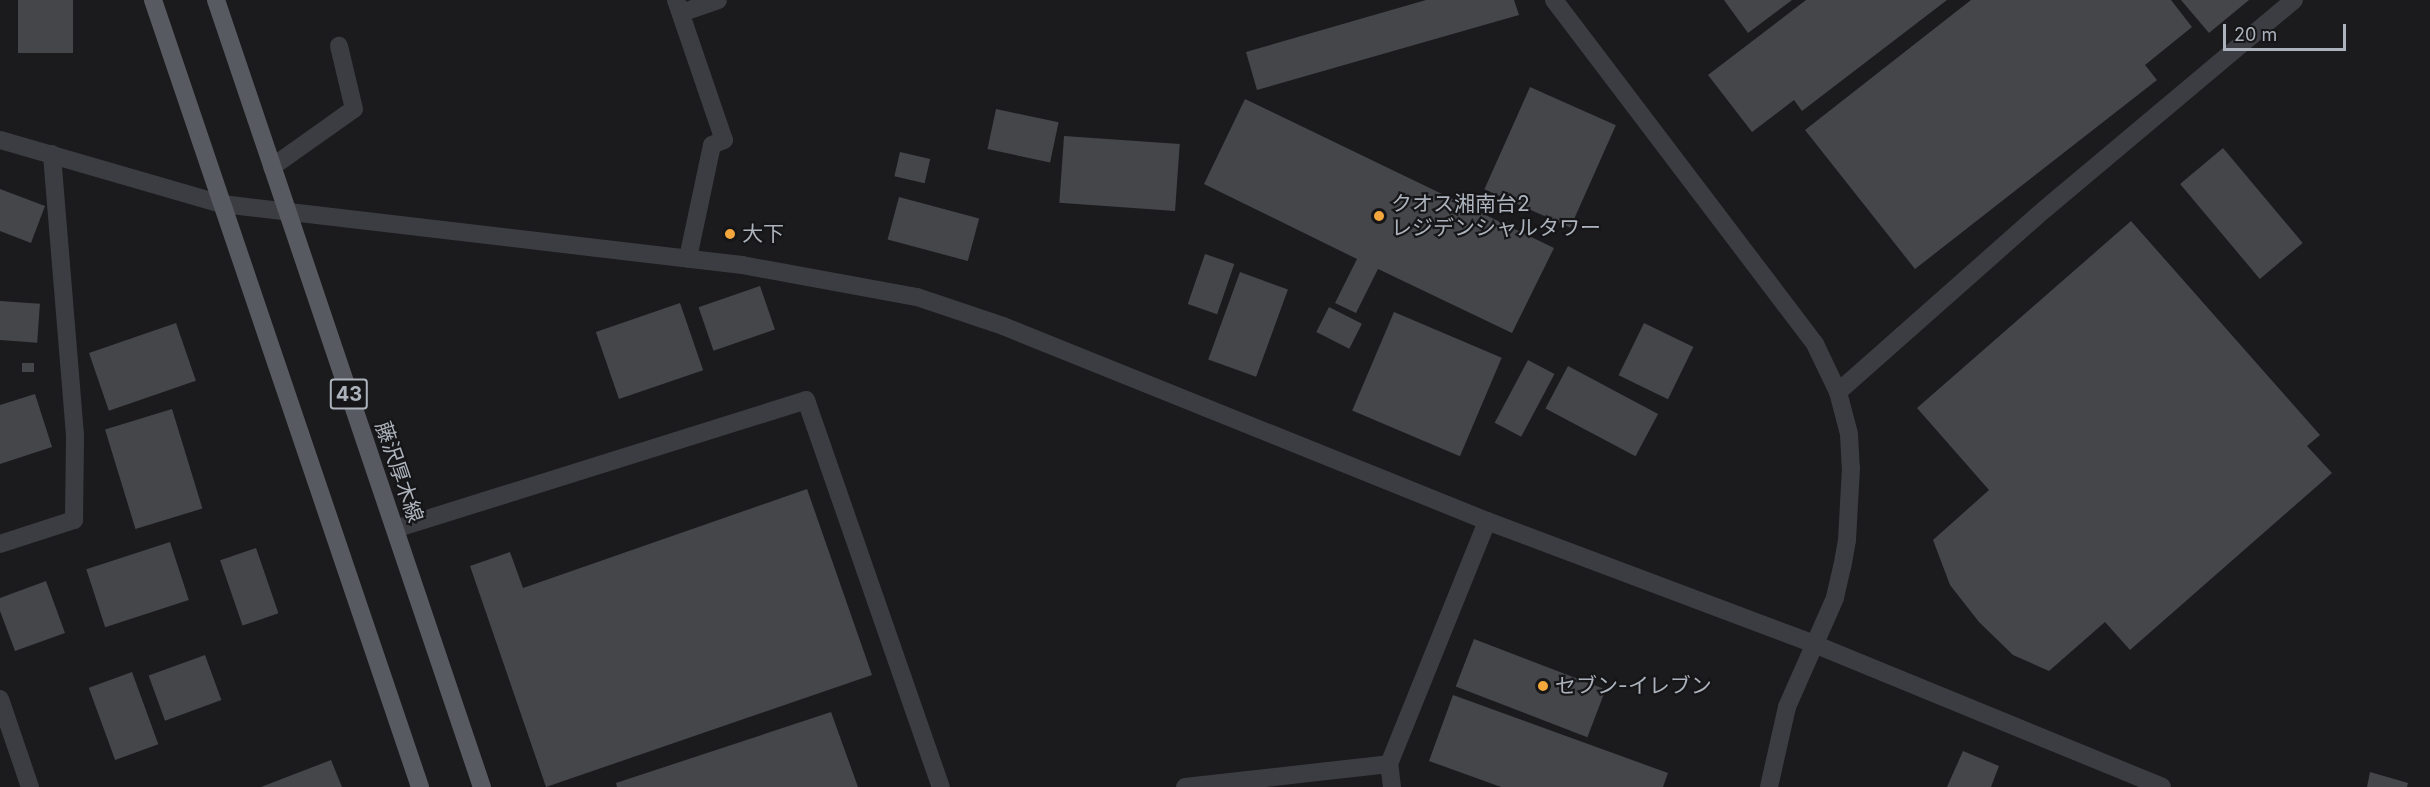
<!DOCTYPE html>
<meta charset="utf-8">
<style>
body{margin:0}
#map{position:relative;width:2430px;height:787px;overflow:hidden;background:#1b1b1d;font-family:Inter,"Noto Sans JP",sans-serif}
div>[style]{position:absolute}
[style*='--x']{left:calc(var(--x)*1px);top:calc(var(--y)*1px);width:calc(var(--w)*1px);rotate:calc(var(--a)*1deg)}
.building>*{inset:0;background:#45464a;transform-origin:0 0}
.pedestrian>*{height:18px;margin:-9px;padding:0 9px;transform-origin:9px;border-radius:9px;background:#3c3d42}
.minor>*{height:18px;margin:-9px;padding:0 9px;transform-origin:9px;border-radius:9px;background:#3c3d42}
.tertiary>*{height:18px;margin:-9px;padding:0 9px;transform-origin:9px;border-radius:9px;background:#3c3d42}
.primary>*{height:18px;margin:-9px;padding:0 9px;transform-origin:9px;border-radius:9px;background:#585a61}
.dots>*{width:16px;height:16px;translate:-50% -50%;box-sizing:border-box;border:3px solid #161618;border-radius:50%}
span{translate:-50% -50%;white-space:nowrap;text-align:center;line-height:1.15;-webkit-text-stroke:4.5px #161618;paint-order:stroke}
.shield-label span{padding:2px 4px;background:#161618;border:2px solid;border-radius:4px;-webkit-text-stroke-width:0}
.shield-label{font-size:20px;color:#adb3bc;font-weight:700}
.poi-label{font-size:21px;color:#adb3bc}
.left{translate:0 -50%;text-align:left}
.street-label{font-size:21px;color:#adb3bc}
.scale{position:absolute;left:2223px;top:24px;width:123px;height:27px;box-sizing:border-box;border:3px solid #adb3bc;border-top:0;padding-left:8px;font-size:18px;line-height:21px;white-space:nowrap;color:#adb3bc;-webkit-text-stroke:4px #161618;paint-order:stroke}
</style>
<div id="map">
<div class="building">
<i style="left:18px;top:0;width:55px;height:53px"></i>
<i style="clip-path:polygon(1426px 0,1514px 0,1519px 15px,1257px 90px,1246px 52px)"></i>
<i style="clip-path:polygon(1724px 0,1792px 0,1748px 33px)"></i>
<i style="clip-path:polygon(1806px 0,1947px 0,1802px 111px,1794px 100px,1752px 132px,1708px 75px)"></i>
<i style="clip-path:polygon(1971px 0,2171px 0,2192px 27px,2145px 65px,2157px 80px,1915px 269px,1805px 130px)"></i>
<i style="clip-path:polygon(2181px 0,2249px 0,2209px 33px)"></i>
<i style="left:1530px;top:87px;width:94px;height:112px;rotate:24deg"></i>
<i style="clip-path:polygon(1245px 99px,1554px 248px,1512px 333px,1378px 269px,1356px 313px,1335px 303px,1357px 259px,1204px 184px)"></i>
<i style="left:996px;top:109px;width:64px;height:41px;rotate:12deg"></i>
<i style="left:1064px;top:136px;width:116px;height:67px;rotate:4deg"></i>
<i style="left:2223px;top:148px;width:124px;height:56px;rotate:50deg"></i>
<i style="left:900px;top:152px;width:31px;height:25px;rotate:13deg"></i>
<i style="clip-path:polygon(0 189px,45px 206px,31px 243px,0 231px)"></i>
<i style="left:899px;top:197px;width:83px;height:44px;rotate:15deg"></i>
<i style="clip-path:polygon(2131px 221px,2320px 435px,2307px 446px,2332px 473px,2130px 650px,2105px 622px,2049px 671px,2013px 655px,1979px 622px,1950px 585px,1933px 540px,1989px 490px,1917px 408px)"></i>
<i style="left:1205px;top:254px;width:31px;height:53px;rotate:19deg"></i>
<i style="left:1240px;top:272px;width:51px;height:93px;rotate:20deg"></i>
<i style="left:760px;top:286px;width:46px;height:65px;rotate:71deg"></i>
<i style="left:0;top:301px;width:40px;height:39px;rotate:4deg"></i>
<i style="left:680px;top:303px;width:71px;height:89px;rotate:71deg"></i>
<i style="left:1329px;top:307px;width:37px;height:28px;rotate:27deg"></i>
<i style="left:1394px;top:312px;width:117px;height:107px;rotate:23deg"></i>
<i style="left:176px;top:323px;width:61px;height:92px;rotate:71deg"></i>
<i style="left:1644px;top:323px;width:55px;height:58px;rotate:26deg"></i>
<i style="left:1528px;top:360px;width:30px;height:71px;rotate:28deg"></i>
<i style="left:22px;top:363px;width:12px;height:9px"></i>
<i style="left:1568px;top:366px;width:102px;height:48px;rotate:28deg"></i>
<i style="clip-path:polygon(35px 394px,52px 447px,0 464px,0 405px)"></i>
<i style="left:172px;top:409px;width:104px;height:70px;rotate:73deg"></i>
<i style="clip-path:polygon(807px 489px,872px 675px,546px 787px,470px 566px,510px 552px,523px 588px)"></i>
<i style="left:170px;top:542px;width:61px;height:88px;rotate:72deg"></i>
<i style="left:256px;top:548px;width:69px;height:38px;rotate:71deg"></i>
<i style="clip-path:polygon(46px 581px,65px 633px,15px 651px,0 611px,0 598px)"></i>
<i style="left:1474px;top:639px;width:141px;height:51px;rotate:21deg"></i>
<i style="left:205px;top:655px;width:48px;height:60px;rotate:70deg"></i>
<i style="left:132px;top:672px;width:77px;height:46px;rotate:70deg"></i>
<i style="clip-path:polygon(1453px 695px,1668px 773px,1663px 787px,1501px 787px,1429px 761px)"></i>
<i style="clip-path:polygon(831px 712px,858px 787px,617px 787px,616px 783px)"></i>
<i style="clip-path:polygon(1963px 751px,1999px 766px,1991px 787px,1947px 787px)"></i>
<i style="clip-path:polygon(331px 760px,342px 787px,261px 787px)"></i>
<i style="clip-path:polygon(2370px 772px,2408px 783px,2407px 787px,2367px 787px)"></i>
</div>
<div class="pedestrian">
<i style="--x:272;--y:167;--w:100;--a:-35.3"></i>
<i style="--x:354;--y:109;--w:65;--a:-103.4"></i>
</div>
<div class="minor">
<i style="--x:676;--y:0;--w:148;--a:71.1"></i>
<i style="--x:724;--y:140;--w:13;--a:157"></i>
<i style="--x:712;--y:145;--w:116;--a:102"></i>
<i style="--x:1554;--y:0;--w:432;--a:52.8"></i>
<i style="--x:1815;--y:344;--w:53;--a:64.4"></i>
<i style="--x:1838;--y:392;--w:43;--a:75.3"></i>
<i style="--x:1849;--y:434;--w:34;--a:87"></i>
<i style="--x:1851;--y:468;--w:72;--a:93.2"></i>
<i style="--x:1847;--y:540;--w:27;--a:100"></i>
<i style="--x:1842;--y:567;--w:32;--a:103"></i>
<i style="--x:1835;--y:598;--w:119;--a:113.8"></i>
<i style="--x:1787;--y:707;--w:82;--a:102.7"></i>
<i style="--x:681;--y:13;--w:39;--a:-19"></i>
<i style="--x:1838;--y:392;--w:276;--a:-41.5"></i>
<i style="--x:2045;--y:209;--w:325;--a:-40"></i>
<i style="--x:395;--y:529;--w:431;--a:-17.4"></i>
<i style="--x:806;--y:400;--w:410;--a:70.8"></i>
<i style="--x:0;--y:544;--w:78;--a:-18"></i>
<i style="--x:74;--y:520;--w:85;--a:-89.3"></i>
<i style="--x:75;--y:435;--w:282;--a:-94.7"></i>
<i style="--x:0;--y:699;--w:93;--a:71.2"></i>
<i style="--x:1185;--y:787;--w:205;--a:-6.4"></i>
<i style="--x:1392;--y:787;--w:23;--a:-97"></i>
<i style="--x:1389;--y:764;--w:262;--a:-68"></i>
</div>
<div class="tertiary">
<i style="--x:0;--y:140;--w:231;--a:16.1"></i>
<i style="--x:222;--y:204;--w:524;--a:6.69"></i>
<i style="--x:742;--y:265;--w:178;--a:10.4"></i>
<i style="--x:917;--y:297;--w:91;--a:18.6"></i>
<i style="--x:1003;--y:326;--w:522;--a:21.94"></i>
<i style="--x:1487;--y:521;--w:349;--a:20.6"></i>
<i style="--x:1814;--y:644;--w:376;--a:22.3"></i>
</div>
<div class="primary">
<i style="--x:153;--y:0;--w:831;--a:71.26"></i>
<i style="--x:216;--y:0;--w:831;--a:71.33"></i>
</div>
<div class="dots">
<i style="left:1379px;top:216px;background:#f3a63c"></i>
<i style="left:730px;top:234px;background:#f3a63c"></i>
<i style="left:1543px;top:686px;background:#f3a63c"></i>
</div>
<div class="shield-label">
<span style="left:349px;top:394px">43</span>
</div>
<div class="poi-label">
<span class="left" style="left:1391px;top:216px">クオス湘南台2<br>レジデンシャルタワー</span>
<span class="left" style="left:742px;top:234px">大下</span>
<span class="left" style="left:1555px;top:686px">セブン-イレブン</span>
</div>
<div class="street-label">
<span style="left:399px;top:472px;rotate:71deg">藤沢厚木線</span>
</div>
<div class="scale">20 m</div>
</div>
